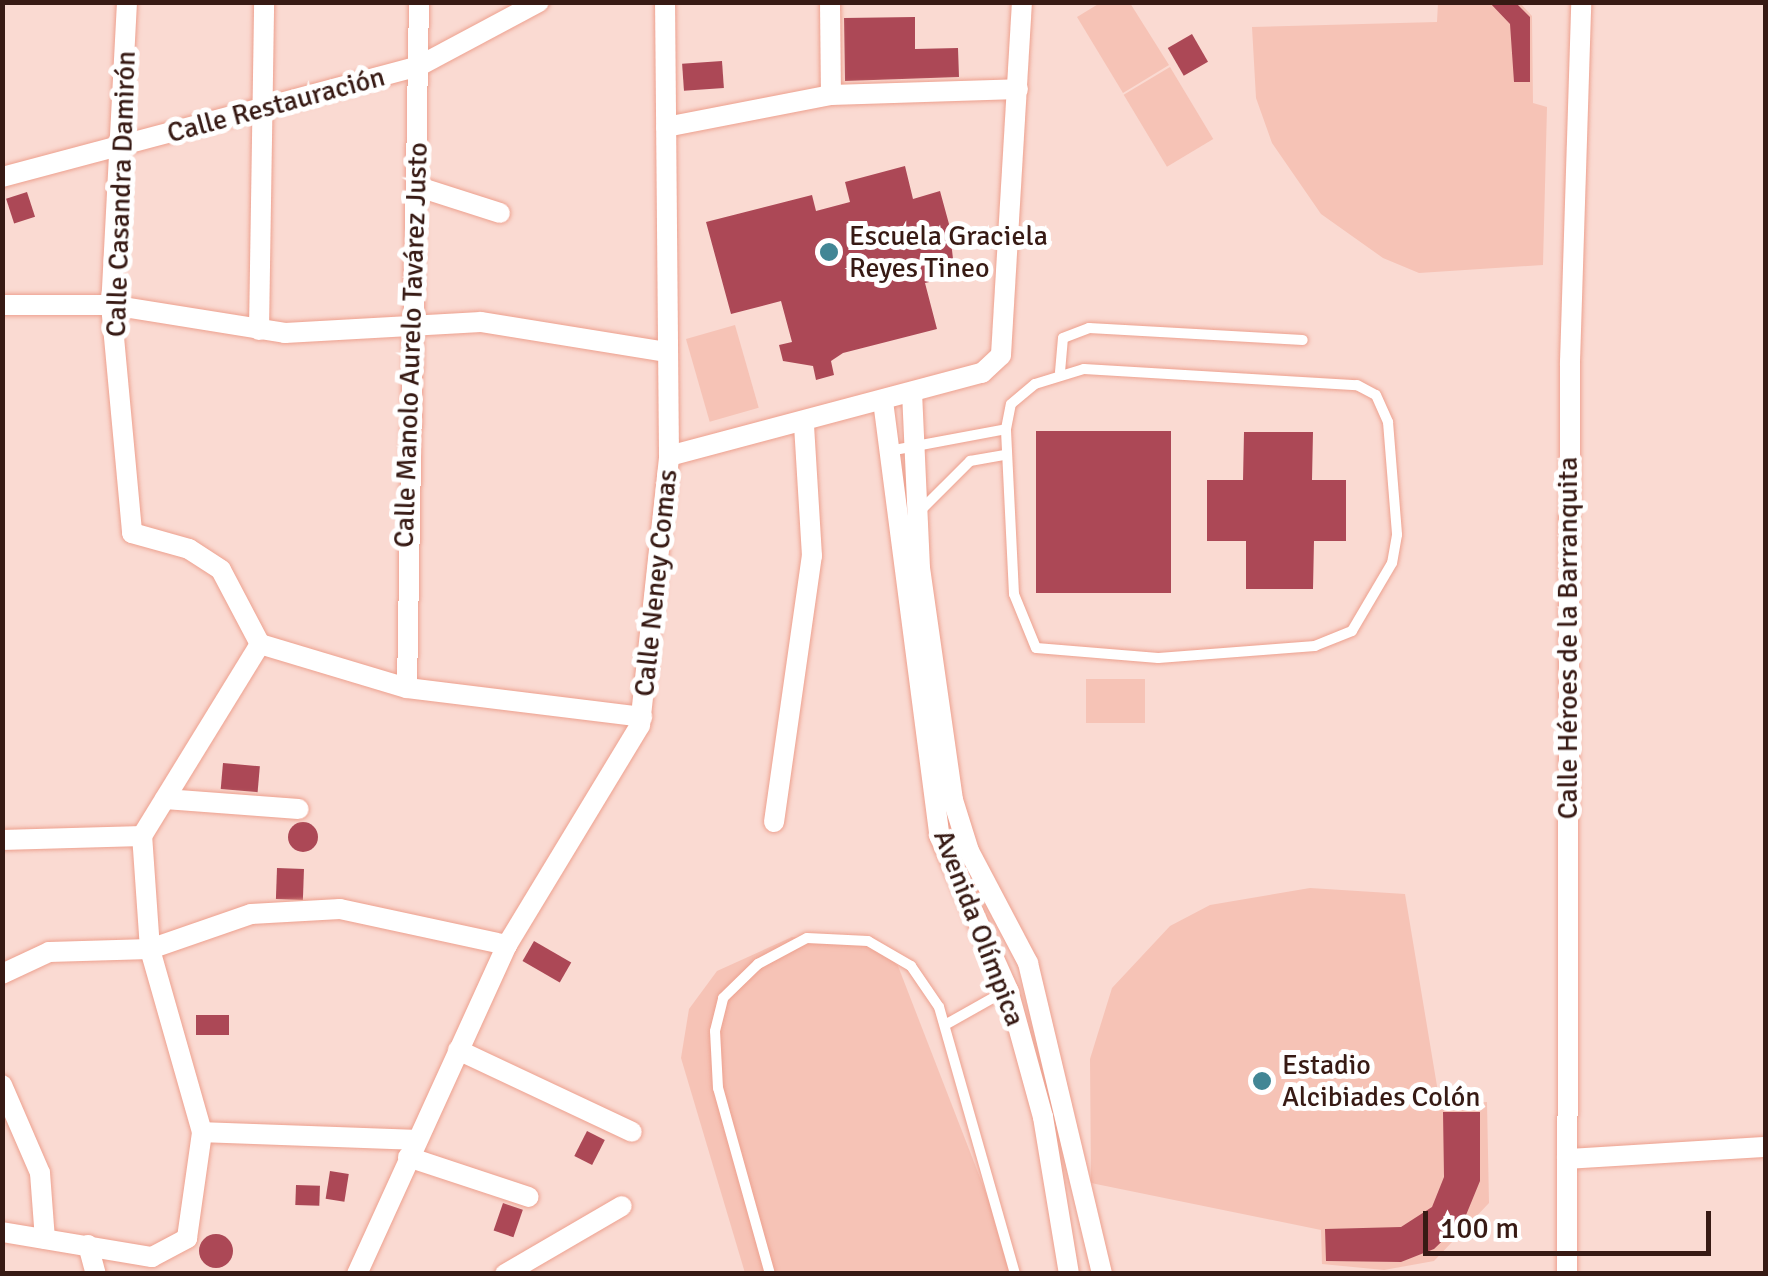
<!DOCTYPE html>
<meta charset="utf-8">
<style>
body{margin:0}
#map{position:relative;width:1768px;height:1276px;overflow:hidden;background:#fadad2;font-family:Signika,sans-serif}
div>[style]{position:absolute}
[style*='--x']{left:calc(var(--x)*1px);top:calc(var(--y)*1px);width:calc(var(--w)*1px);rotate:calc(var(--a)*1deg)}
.green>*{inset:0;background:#f6c3b6;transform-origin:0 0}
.building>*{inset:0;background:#ac4856;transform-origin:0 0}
.round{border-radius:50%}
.roads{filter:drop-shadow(0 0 2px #eda18f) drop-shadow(0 0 2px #eda18f)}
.service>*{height:10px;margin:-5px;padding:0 5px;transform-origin:5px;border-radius:5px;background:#fff}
.minor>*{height:20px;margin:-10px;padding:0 10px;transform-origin:10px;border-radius:10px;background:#fff}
.dots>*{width:28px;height:28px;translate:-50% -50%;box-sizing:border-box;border:5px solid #fff;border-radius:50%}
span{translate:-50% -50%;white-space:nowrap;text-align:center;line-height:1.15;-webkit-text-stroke:10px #fff;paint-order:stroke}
.street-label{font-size:28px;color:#371a14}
.poi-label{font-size:28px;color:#371a14}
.left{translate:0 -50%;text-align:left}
.frame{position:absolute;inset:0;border:5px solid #371a14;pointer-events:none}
.scale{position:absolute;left:1423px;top:1211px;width:288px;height:45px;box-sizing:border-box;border:5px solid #371a14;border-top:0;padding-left:12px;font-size:30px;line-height:35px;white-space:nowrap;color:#371a14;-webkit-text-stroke:8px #fff;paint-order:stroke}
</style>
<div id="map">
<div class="green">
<i style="clip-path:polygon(1100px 3px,1130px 3px,1169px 65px,1123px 93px,1077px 17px)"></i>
<i style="clip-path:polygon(1438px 3px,1520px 3px,1532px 16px,1533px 103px,1547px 107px,1543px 265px,1419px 273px,1383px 258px,1321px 214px,1272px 143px,1256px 98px,1252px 27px,1437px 22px)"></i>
<i style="left:1170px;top:67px;width:84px;height:54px;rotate:59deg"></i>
<i style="left:735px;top:325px;width:86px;height:51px;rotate:74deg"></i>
<i style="left:1145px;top:679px;width:44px;height:59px;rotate:90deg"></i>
<i style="clip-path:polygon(1310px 888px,1405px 894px,1440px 1104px,1487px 1102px,1489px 1203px,1434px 1261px,1384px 1270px,1322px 1264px,1321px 1230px,1091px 1183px,1090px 1059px,1112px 988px,1170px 926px,1210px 905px)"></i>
<i style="clip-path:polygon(792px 937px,876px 945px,898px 966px,1017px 1273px,745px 1273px,681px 1058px,689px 1009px,717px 971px)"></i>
</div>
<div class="building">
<i style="clip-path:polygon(1489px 2px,1515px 2px,1530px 17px,1530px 82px,1514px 82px,1510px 24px)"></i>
<i style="clip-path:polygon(915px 17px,915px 49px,958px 48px,959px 77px,845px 81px,844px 18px)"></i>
<i style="left:1192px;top:34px;width:32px;height:28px;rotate:60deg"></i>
<i style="left:722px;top:61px;width:27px;height:40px;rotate:86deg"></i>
<i style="clip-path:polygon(905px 166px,913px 199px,940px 191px,949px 224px,955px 276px,925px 283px,937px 329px,843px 353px,831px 361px,834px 375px,816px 380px,813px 366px,783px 361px,779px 345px,792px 342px,781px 301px,731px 314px,706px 222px,812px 195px,816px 211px,850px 202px,845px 182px)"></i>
<i style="left:27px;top:192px;width:26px;height:22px;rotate:72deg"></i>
<i style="left:1171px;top:431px;width:162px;height:135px;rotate:90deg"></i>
<i style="clip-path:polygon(1244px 432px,1313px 432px,1312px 480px,1346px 480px,1346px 541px,1314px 541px,1313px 589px,1246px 589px,1246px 541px,1207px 541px,1207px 480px,1243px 480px)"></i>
<i style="left:223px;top:763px;width:37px;height:26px;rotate:5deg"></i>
<i class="round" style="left:288px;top:822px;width:30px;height:30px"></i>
<i style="left:277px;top:868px;width:27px;height:31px;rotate:2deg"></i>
<i style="left:534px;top:941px;width:43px;height:23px;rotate:30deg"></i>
<i style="left:229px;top:1015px;width:20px;height:33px;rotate:90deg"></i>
<i style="clip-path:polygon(1443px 1112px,1480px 1112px,1480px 1181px,1464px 1220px,1434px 1249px,1401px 1262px,1326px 1261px,1325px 1229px,1401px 1227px,1432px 1207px,1444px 1177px)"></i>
<i style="left:587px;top:1131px;width:20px;height:28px;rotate:27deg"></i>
<i style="left:330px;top:1171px;width:19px;height:28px;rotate:9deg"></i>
<i style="left:296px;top:1185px;width:24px;height:20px;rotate:2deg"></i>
<i style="left:503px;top:1203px;width:21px;height:29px;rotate:19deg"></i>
<i class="round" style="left:199px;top:1234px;width:34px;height:34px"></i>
</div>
<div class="roads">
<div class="service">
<i style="--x:1084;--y:369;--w:273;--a:3.4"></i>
<i style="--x:1357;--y:385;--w:21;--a:28"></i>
<i style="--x:1376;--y:395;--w:30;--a:66"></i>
<i style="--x:1388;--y:422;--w:113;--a:85.4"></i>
<i style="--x:1397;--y:535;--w:28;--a:100"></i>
<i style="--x:1392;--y:563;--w:79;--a:120.5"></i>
<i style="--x:1352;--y:631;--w:40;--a:158"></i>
<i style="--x:1315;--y:646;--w:157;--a:175.6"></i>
<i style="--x:1158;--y:658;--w:122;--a:-175.3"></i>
<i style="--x:1036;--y:648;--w:58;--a:-112.2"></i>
<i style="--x:1014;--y:594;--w:165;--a:-92.8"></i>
<i style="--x:1006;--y:429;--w:25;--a:-79"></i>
<i style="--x:1011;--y:404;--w:31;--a:-40"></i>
<i style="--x:1035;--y:384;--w:51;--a:-17"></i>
<i style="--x:1060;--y:372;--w:34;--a:-85"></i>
<i style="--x:1063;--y:338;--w:28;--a:-21"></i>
<i style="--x:1089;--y:328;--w:214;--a:3.2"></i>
<i style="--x:889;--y:451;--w:119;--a:-10.6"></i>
<i style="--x:918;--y:513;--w:74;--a:-45"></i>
<i style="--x:970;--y:461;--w:34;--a:-10"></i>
<i style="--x:945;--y:1025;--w:71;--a:-29.4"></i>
<i style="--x:770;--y:1274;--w:193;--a:-105.6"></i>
<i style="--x:718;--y:1088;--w:57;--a:-93"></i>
<i style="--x:715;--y:1031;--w:34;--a:-76"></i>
<i style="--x:723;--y:998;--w:49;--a:-44.2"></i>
<i style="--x:758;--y:964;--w:55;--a:-28"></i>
<i style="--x:807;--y:938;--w:61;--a:2.8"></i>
<i style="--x:868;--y:941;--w:50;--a:30.2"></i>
<i style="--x:911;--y:966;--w:50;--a:55.7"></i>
<i style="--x:939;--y:1007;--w:278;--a:74.1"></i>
</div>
<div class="minor">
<i style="--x:127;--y:2;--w:303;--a:93"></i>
<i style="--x:111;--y:305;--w:229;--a:84.7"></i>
<i style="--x:132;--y:533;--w:59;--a:15.7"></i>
<i style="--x:189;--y:549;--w:38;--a:33"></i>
<i style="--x:221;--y:570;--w:84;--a:62.2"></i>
<i style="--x:260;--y:644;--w:153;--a:16.7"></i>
<i style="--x:407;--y:688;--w:237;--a:7"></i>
<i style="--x:830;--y:2;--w:93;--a:89.4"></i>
<i style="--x:666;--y:127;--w:168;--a:-11"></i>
<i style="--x:831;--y:95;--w:187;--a:-1.8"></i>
<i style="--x:2;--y:177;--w:432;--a:-14.9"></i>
<i style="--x:419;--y:66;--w:136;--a:-28.1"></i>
<i style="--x:419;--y:187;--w:85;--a:17.8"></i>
<i style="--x:2;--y:305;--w:109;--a:0"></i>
<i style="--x:111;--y:305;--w:176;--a:9.1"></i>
<i style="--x:285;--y:333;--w:196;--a:-3.2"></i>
<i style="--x:481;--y:322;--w:188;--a:9.2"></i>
<i style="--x:259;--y:330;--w:328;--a:-89.1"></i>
<i style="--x:912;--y:392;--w:176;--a:87.4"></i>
<i style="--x:920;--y:568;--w:234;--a:81.9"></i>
<i style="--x:953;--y:800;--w:53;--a:72.6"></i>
<i style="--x:969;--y:851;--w:127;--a:62.2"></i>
<i style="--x:1028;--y:963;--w:320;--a:76.6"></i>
<i style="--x:883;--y:401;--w:438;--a:82.6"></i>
<i style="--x:939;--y:835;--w:170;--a:66"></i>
<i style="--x:1008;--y:990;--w:132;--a:74.6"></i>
<i style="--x:1043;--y:1117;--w:159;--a:80.6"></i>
<i style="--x:669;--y:456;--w:324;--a:-14.9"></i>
<i style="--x:982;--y:373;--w:26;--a:-43"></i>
<i style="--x:1001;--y:355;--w:354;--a:-86.6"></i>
<i style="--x:407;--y:688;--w:686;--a:-89"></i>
<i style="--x:165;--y:799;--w:134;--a:4.3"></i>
<i style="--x:774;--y:822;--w:269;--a:-81.9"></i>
<i style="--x:812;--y:556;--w:130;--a:-93.5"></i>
<i style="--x:2;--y:840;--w:140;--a:-1.6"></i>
<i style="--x:2;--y:974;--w:52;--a:-25.1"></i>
<i style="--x:49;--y:952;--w:101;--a:-1.7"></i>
<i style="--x:150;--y:949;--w:107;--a:-19.1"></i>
<i style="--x:251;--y:914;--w:89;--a:-3.2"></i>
<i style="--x:340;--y:909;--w:171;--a:12.2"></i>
<i style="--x:458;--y:1050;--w:192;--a:25.2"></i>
<i style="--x:2;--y:1085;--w:96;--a:66.6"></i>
<i style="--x:40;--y:1173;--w:66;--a:85.7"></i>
<i style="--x:202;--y:1132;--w:214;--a:2.1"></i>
<i style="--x:408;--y:1157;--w:127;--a:18.3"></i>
<i style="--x:1567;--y:1159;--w:199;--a:-3.5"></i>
<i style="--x:2;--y:1232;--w:152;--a:9.5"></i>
<i style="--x:152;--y:1257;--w:40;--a:-28"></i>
<i style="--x:187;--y:1238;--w:107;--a:-81.9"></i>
<i style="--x:202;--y:1132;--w:190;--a:-105.9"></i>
<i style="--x:150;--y:949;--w:113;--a:-94"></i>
<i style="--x:142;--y:836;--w:225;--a:-58.4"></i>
<i style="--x:88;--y:1245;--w:30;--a:75"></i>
<i style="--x:357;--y:1274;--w:362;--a:-65.5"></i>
<i style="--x:507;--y:945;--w:257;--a:-58.8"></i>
<i style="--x:640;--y:725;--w:271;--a:-83.8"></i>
<i style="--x:669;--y:456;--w:454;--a:-90.5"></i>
<i style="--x:505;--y:1274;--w:135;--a:-30.2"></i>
<i style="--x:1567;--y:1274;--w:912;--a:-89.81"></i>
<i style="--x:1570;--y:362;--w:360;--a:-88.2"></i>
</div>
</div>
<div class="dots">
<i style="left:829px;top:252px;background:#428695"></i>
<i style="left:1262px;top:1081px;background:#428695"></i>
</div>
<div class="street-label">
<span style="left:276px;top:105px;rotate:-15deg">Calle Restauración</span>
<span style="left:121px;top:194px;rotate:-88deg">Calle Casandra Damirón</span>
<span style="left:411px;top:345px;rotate:-88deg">Calle Manolo Aurelo Tavárez Justo</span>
<span style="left:656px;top:583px;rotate:-84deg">Calle Neney Comas</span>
<span style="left:1568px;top:638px;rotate:-90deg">Calle Héroes de la Barranquita</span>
<span style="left:979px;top:928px;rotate:69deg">Avenida Olímpica</span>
</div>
<div class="poi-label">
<span class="left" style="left:849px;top:252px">Escuela Graciela<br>Reyes Tineo</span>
<span class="left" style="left:1282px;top:1081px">Estadio<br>Alcibiades Colón</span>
</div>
<div class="frame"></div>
<div class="scale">100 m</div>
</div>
